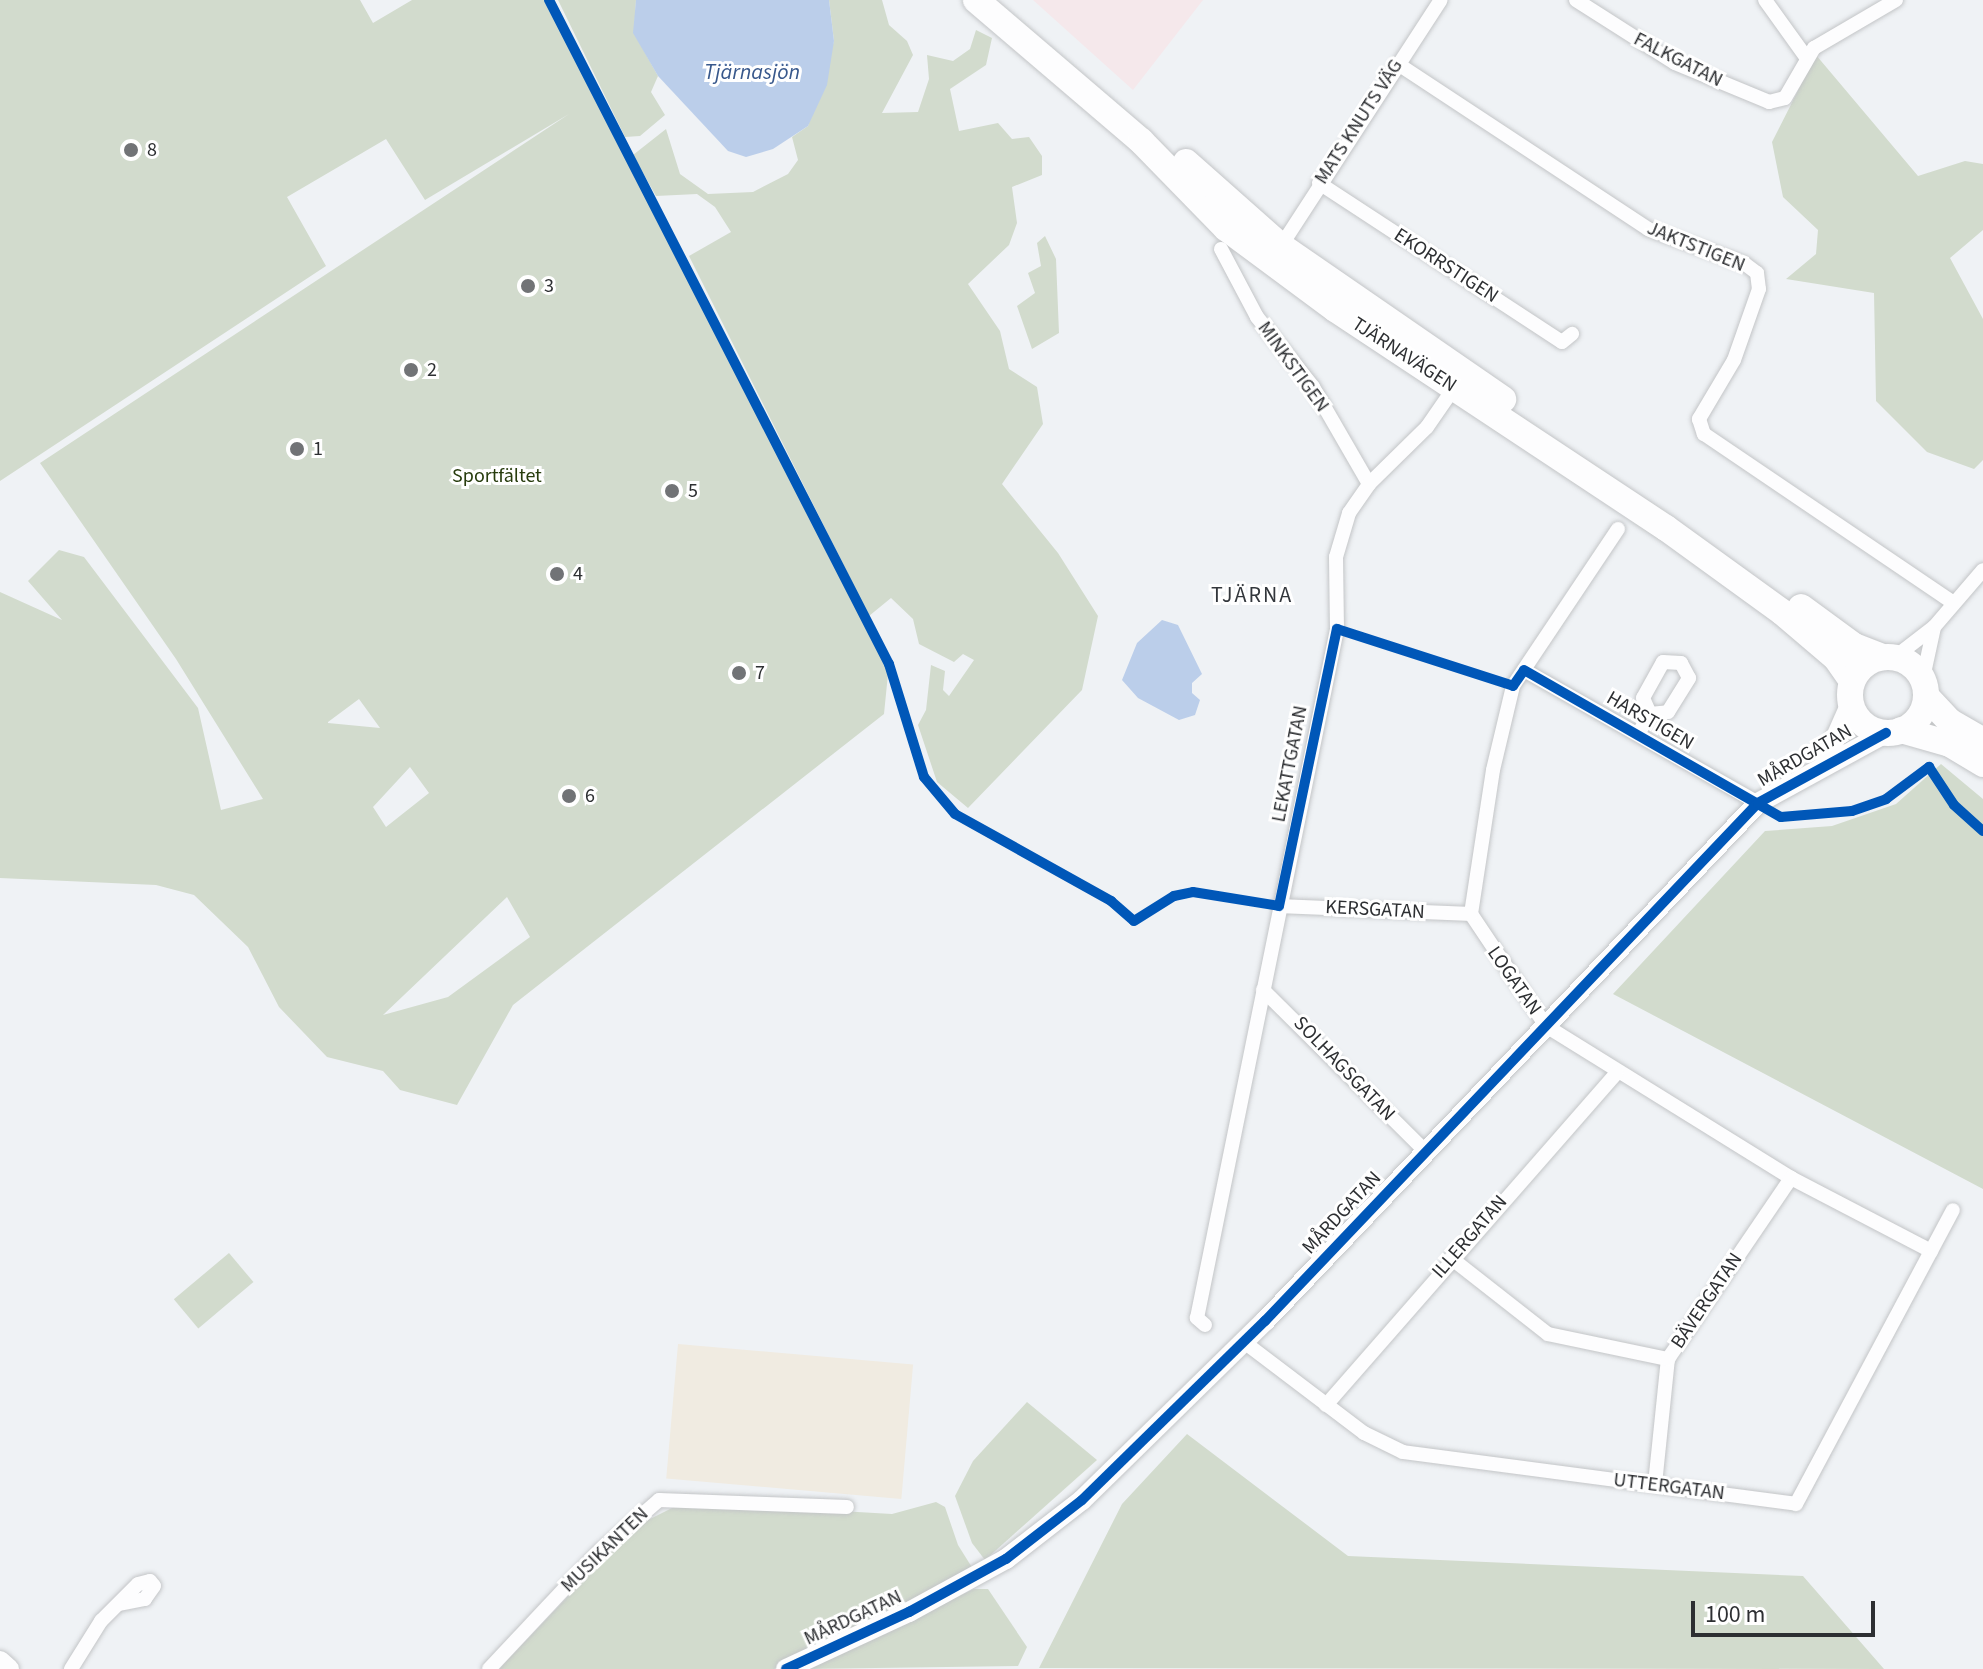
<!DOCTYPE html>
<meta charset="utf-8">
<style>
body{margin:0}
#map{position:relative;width:1983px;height:1669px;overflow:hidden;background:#eff2f5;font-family:"Source Sans 3",sans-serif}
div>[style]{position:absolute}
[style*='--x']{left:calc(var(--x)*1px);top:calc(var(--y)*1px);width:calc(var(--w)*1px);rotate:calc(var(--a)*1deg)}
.industrial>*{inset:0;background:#f5e8eb}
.education>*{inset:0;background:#f0ebe1;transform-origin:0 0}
.green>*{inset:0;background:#d2dbcd;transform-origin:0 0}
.water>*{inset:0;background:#bbceea}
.roads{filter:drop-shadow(0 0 2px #c3c5c7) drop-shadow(0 0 2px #c3c5c7)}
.street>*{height:14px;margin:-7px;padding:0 7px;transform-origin:7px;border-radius:7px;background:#fdfdfe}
.secondary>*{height:20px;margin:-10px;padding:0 10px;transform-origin:10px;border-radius:10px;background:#fdfdfe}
.highway>*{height:26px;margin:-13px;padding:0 13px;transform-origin:13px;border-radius:13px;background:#fdfdfe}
.highway>.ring{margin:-13px;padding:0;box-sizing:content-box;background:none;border:26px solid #fdfdfe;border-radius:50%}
.cycleway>*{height:10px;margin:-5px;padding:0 5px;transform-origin:5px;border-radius:5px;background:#0057b8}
.dots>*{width:22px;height:22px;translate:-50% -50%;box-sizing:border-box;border:4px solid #fff;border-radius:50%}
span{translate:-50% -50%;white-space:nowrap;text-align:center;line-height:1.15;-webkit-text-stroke:6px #fff;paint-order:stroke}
.street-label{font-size:20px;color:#2d2f32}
.poi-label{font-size:20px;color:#2d2f32}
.left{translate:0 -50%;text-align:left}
.park-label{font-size:20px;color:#273c0d}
.water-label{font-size:22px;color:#38588c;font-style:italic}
.neighbourhood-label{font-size:22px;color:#33373c;letter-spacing:2px}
.scale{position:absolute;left:1691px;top:1601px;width:184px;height:36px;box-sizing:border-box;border:4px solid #2d2f32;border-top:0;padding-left:10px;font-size:24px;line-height:28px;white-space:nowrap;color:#2d2f32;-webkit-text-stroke:6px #fff;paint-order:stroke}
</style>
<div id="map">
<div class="industrial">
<i style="clip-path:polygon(1033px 0,1203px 0,1133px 90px)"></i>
</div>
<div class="education">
<i style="left:678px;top:1344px;width:236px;height:135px;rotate:5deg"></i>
</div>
<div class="green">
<i style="clip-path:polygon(evenodd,0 0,360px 0,373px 23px,412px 0,549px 0,889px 664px,884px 714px,513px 1005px,457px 1105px,400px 1090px,383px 1071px,327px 1057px,279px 1007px,248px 947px,194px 895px,156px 885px,0 878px,0 592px,62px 620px,28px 581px,59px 550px,84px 557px,198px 708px,221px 810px,263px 799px,176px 659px,40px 463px,569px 114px,425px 200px,386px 139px,287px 197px,326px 266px,0 481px,0 0,359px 699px,380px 728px,328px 723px,328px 722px,359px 699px,0 0,410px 767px,429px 793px,386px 827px,373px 807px,410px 767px,0 0,507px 897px,530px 937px,448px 997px,383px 1015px,507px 897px)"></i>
<i style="clip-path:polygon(558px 0,636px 0,634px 33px,658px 76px,651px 92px,665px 115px,640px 136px,625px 137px)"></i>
<i style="clip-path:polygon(829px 0,882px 0,889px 25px,907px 41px,913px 55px,882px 113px,918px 112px,929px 79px,927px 55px,953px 61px,970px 49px,976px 30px,992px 38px,986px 65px,950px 89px,959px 131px,998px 123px,1012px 139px,1029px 137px,1042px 156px,1042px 175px,1012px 187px,1017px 223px,1009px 245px,968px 284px,1000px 331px,1009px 369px,1037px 387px,1043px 424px,1002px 484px,1058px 553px,1098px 616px,1082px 690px,968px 808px,937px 782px,918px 725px,926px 710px,931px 665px,945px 671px,943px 690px,949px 696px,974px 660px,963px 654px,954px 662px,919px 644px,913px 619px,891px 598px,869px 616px,689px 256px,731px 232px,715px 207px,697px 194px,656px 196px,633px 155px,666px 129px,680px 174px,708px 194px,753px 192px,788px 174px,798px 160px,792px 137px,808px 126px,834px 41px)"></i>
<i style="clip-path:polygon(1816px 55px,1918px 176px,1965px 161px,1983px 164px,1983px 230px,1950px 258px,1983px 319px,1983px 460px,1974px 469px,1927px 452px,1876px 401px,1874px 293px,1786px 279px,1816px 254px,1818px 230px,1783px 197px,1772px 142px)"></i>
<i style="clip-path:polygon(1045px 236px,1056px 259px,1059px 333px,1032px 349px,1017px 306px,1035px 293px,1028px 273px,1041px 266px,1037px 243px)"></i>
<i style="clip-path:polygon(1941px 764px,1983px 799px,1983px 1189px,1613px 994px,1765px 831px,1832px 826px,1896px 804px)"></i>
<i style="left:229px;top:1253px;width:38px;height:72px;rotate:50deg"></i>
<i style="clip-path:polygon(1027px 1402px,1097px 1460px,985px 1560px,972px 1543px,955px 1496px,973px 1461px)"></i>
<i style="clip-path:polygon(1187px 1434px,1348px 1556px,1803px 1576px,1884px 1669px,1039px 1668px,1122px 1504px)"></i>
<i style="clip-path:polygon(684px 1502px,892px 1514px,936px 1502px,945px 1507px,958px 1545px,973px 1569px,774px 1669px,499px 1669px,634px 1527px)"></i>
<i style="clip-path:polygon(974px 1589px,988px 1589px,1027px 1647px,1018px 1666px,804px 1669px)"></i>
</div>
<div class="water">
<i style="clip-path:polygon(636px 0,829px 0,834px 41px,827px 85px,808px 126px,773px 149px,746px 157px,728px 151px,658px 76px,633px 33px)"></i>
<i style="clip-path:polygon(1162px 620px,1178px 625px,1202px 674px,1192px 683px,1192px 693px,1200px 700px,1195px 715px,1179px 720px,1138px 698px,1122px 680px,1137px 643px)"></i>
</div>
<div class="roads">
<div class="street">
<i style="--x:1576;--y:0;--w:117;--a:32.5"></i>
<i style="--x:1675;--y:63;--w:102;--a:22.5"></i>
<i style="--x:1769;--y:102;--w:16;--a:-14"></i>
<i style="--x:1785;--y:98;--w:58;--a:-59.9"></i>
<i style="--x:1814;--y:48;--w:95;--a:-30.3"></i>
<i style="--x:1765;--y:0;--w:70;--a:54.3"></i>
<i style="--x:1398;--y:64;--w:300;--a:33.4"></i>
<i style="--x:1648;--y:229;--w:103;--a:19.8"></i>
<i style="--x:1745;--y:264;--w:15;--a:37"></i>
<i style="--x:1757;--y:273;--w:16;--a:83"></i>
<i style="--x:1759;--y:289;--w:75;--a:109.4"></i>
<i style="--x:1734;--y:360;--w:69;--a:120.7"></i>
<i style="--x:1699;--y:419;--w:16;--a:72"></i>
<i style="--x:1704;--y:434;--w:300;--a:34.1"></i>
<i style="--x:1319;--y:183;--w:290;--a:33.2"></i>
<i style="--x:1562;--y:342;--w:13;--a:-39"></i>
<i style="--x:1281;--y:246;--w:293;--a:-57"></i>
<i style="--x:1221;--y:249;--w:77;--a:62.1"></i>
<i style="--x:1257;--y:317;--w:90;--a:51.3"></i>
<i style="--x:1313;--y:387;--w:112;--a:60"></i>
<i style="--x:1618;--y:529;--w:189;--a:123.8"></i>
<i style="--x:1513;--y:686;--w:86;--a:103.4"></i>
<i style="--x:1493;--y:770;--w:146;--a:98.7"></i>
<i style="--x:1471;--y:914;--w:135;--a:56.2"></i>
<i style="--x:1546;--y:1026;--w:288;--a:31.8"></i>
<i style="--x:1791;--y:1178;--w:158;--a:27.5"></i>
<i style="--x:1895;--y:657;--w:49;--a:-37.6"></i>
<i style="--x:1934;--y:627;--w:75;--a:-49.3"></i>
<i style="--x:1524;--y:670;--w:269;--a:29.6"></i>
<i style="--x:1923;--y:678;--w:52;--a:-77.8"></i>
<i style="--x:1638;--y:734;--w:23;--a:-59"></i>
<i style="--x:1650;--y:714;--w:18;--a:-6"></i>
<i style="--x:1668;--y:712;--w:40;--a:-58"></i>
<i style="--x:1689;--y:678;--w:17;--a:-118"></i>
<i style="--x:1681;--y:663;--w:18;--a:-177"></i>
<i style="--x:1663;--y:662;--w:41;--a:119.1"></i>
<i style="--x:1643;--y:698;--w:17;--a:66"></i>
<i style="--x:1279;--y:906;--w:192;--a:2.4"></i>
<i style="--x:1263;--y:990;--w:227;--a:44.8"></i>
<i style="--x:1451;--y:1258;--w:123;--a:38.1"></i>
<i style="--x:1548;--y:1334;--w:123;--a:11.8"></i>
<i style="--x:1205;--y:1325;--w:11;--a:-139"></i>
<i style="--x:1197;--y:1318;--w:703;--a:-78.51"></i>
<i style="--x:1337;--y:629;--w:72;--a:-90.8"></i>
<i style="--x:1336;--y:557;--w:46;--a:-73.5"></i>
<i style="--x:1349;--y:513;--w:35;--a:-55"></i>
<i style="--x:1369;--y:484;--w:81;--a:-44.5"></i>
<i style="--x:1427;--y:427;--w:47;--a:-55.3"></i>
<i style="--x:1244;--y:1342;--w:151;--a:37.2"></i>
<i style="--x:1364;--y:1433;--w:43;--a:26"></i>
<i style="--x:1403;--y:1452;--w:396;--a:7.5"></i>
<i style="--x:1796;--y:1504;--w:333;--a:-61.9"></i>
<i style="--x:1326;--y:1405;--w:441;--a:-48.8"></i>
<i style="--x:1655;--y:1484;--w:126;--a:-84.1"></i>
<i style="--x:1668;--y:1359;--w:219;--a:-55.8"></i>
<i style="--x:71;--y:1669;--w:57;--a:-58"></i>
<i style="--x:101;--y:1621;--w:52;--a:-45"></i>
<i style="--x:138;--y:1584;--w:12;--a:-14"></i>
<i style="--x:150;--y:1581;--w:6;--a:51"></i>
<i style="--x:154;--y:1586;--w:16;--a:125"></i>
<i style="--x:145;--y:1599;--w:26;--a:169"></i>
<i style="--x:489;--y:1669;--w:162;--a:-46.8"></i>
<i style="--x:600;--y:1551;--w:78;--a:-40.8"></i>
<i style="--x:659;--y:1500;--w:188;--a:2.1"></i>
</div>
<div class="secondary">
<i style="--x:1825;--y:762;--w:64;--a:-66.2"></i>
<i style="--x:0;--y:1661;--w:12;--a:42"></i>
<i style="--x:786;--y:1669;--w:136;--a:-24.9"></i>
<i style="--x:909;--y:1612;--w:111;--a:-28.7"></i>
<i style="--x:1006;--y:1559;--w:96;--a:-37.8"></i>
<i style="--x:1082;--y:1500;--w:256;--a:-44.4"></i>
<i style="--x:1265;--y:1321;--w:715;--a:-46.42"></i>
<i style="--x:1758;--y:803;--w:146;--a:-28.7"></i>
</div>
<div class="highway">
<i style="--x:976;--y:0;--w:217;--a:40.5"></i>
<i style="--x:1141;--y:141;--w:122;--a:45.7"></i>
<i style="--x:1226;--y:228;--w:136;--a:36.6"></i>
<i style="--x:1335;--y:309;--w:397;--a:33.5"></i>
<i style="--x:1666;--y:528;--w:143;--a:35.9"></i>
<i style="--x:1782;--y:612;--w:71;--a:40.4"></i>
<i style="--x:1836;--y:658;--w:28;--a:55"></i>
<i style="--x:1186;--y:162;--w:127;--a:41.5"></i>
<i style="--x:1281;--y:246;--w:270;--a:34.6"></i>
<i style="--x:1801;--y:607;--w:66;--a:36.3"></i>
<i style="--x:1854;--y:646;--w:31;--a:21"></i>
<i class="ring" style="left:1850px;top:657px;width:50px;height:50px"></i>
<i style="--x:1926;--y:696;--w:34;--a:47"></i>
<i style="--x:1949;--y:721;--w:39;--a:30"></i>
<i style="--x:1901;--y:730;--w:51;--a:15.9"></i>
<i style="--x:1950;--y:744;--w:39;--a:31"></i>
</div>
</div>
<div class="cycleway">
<i style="--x:549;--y:0;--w:746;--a:62.89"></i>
<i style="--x:889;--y:664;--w:118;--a:72.8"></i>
<i style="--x:924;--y:777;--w:48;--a:50"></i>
<i style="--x:955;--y:814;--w:179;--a:29.1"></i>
<i style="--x:1111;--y:901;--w:30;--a:41"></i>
<i style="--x:1134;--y:921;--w:47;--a:-32"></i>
<i style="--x:1174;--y:896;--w:19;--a:-12"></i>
<i style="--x:1193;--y:892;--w:87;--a:9.2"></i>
<i style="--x:1279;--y:906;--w:283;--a:-78.2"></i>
<i style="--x:1337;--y:629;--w:185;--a:17.9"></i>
<i style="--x:1513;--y:686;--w:19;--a:-55"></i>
<i style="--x:1524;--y:670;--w:296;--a:29.8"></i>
<i style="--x:1781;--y:817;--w:71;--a:-4.8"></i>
<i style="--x:1852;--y:811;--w:36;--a:-19"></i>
<i style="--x:1886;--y:799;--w:54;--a:-36.7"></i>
<i style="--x:1929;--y:767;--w:45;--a:56.7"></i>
<i style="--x:1954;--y:805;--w:39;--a:42"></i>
<i style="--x:786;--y:1669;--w:136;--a:-24.9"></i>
<i style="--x:909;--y:1612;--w:111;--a:-28.7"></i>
<i style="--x:1006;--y:1559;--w:96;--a:-37.8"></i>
<i style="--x:1082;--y:1500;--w:256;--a:-44.4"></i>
<i style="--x:1265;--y:1321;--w:715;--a:-46.42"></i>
<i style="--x:1758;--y:803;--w:146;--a:-28.7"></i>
</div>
<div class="dots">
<i style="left:131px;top:150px;background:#717376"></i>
<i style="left:528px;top:286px;background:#717376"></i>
<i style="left:411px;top:370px;background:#717376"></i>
<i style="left:297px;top:449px;background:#717376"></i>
<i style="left:672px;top:491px;background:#717376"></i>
<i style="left:557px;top:574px;background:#717376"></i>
<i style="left:739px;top:673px;background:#717376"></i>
<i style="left:569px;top:796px;background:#717376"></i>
</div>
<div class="street-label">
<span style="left:1678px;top:60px;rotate:27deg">FALKGATAN</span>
<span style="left:1359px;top:122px;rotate:-57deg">MATS KNUTS VÄG</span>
<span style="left:1696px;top:247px;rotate:22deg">JAKTSTIGEN</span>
<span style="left:1446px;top:266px;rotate:33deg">EKORRSTIGEN</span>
<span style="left:1404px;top:355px;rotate:33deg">TJÄRNAVÄGEN</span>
<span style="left:1293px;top:367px;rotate:54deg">MINKSTIGEN</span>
<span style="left:1650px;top:721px;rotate:30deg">HARSTIGEN</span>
<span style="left:1805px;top:756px;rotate:-30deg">MÅRDGATAN</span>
<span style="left:1290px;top:764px;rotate:-79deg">LEKATTGATAN</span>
<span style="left:1375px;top:910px;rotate:3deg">KERSGATAN</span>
<span style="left:1514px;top:981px;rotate:55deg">LOGATAN</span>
<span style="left:1344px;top:1069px;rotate:46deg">SOLHAGSGATAN</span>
<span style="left:1342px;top:1213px;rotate:-47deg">MÅRDGATAN</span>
<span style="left:1470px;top:1237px;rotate:-49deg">ILLERGATAN</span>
<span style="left:1707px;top:1301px;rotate:-56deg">BÄVERGATAN</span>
<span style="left:1669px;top:1487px;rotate:7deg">UTTERGATAN</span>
<span style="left:605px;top:1550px;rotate:-44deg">MUSIKANTEN</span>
<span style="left:853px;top:1618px;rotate:-25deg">MÅRDGATAN</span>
</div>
<div class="poi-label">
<span class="left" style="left:147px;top:150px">8</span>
<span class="left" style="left:544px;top:286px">3</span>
<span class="left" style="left:427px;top:370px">2</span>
<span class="left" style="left:313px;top:449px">1</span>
<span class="left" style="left:688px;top:491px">5</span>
<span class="left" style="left:573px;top:574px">4</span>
<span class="left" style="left:755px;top:673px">7</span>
<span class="left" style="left:585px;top:796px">6</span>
</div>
<div class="park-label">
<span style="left:497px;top:476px">Sportfältet</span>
</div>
<div class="water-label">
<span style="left:752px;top:73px">Tjärnasjön</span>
</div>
<div class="neighbourhood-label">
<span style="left:1252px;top:596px">TJÄRNA</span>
</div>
<div class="scale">100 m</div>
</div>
